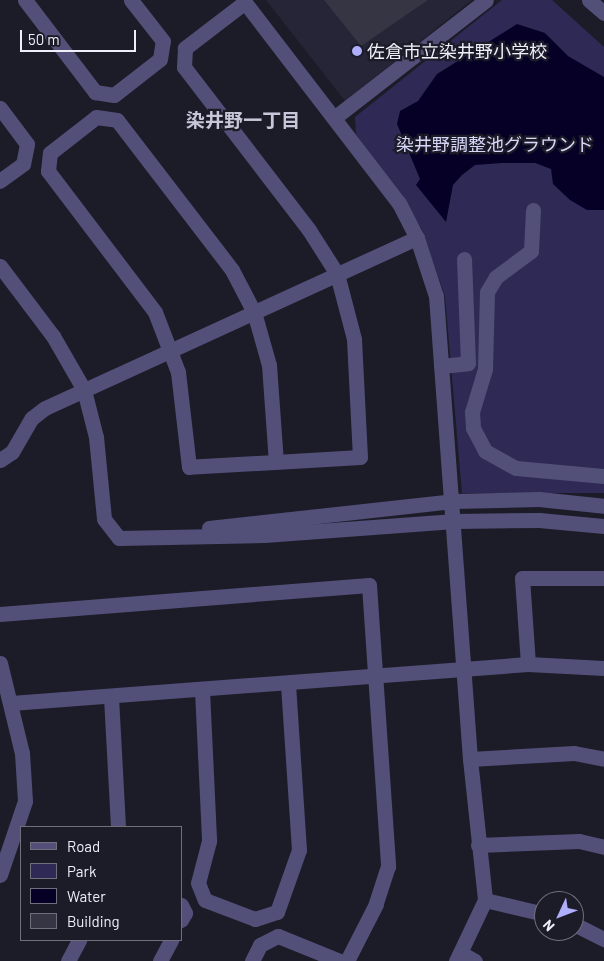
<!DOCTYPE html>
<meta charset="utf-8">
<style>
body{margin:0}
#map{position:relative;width:604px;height:961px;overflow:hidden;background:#1c1c29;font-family:Barlow,"Noto Sans JP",sans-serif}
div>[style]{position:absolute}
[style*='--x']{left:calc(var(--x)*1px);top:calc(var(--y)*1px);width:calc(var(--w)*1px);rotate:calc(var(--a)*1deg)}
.built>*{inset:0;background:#252537}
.green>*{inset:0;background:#2e2a55}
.water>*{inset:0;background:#070026}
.building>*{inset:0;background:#353543}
.minor>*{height:15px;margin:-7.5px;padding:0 7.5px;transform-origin:7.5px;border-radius:7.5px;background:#525079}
.dots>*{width:14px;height:14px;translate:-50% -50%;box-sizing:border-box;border:2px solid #1c1c29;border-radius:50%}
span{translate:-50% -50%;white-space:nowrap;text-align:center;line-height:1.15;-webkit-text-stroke:4.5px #1c1c29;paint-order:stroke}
.poi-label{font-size:18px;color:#eeeff8}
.left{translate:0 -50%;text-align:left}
.park-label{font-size:18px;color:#d6d7f9}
.neighbourhood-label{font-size:19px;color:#c6c7d8;font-weight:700}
.legend{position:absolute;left:20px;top:826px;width:162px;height:115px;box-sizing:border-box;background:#1c1c29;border:1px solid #70707c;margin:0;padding:6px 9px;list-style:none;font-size:15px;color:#eeeff8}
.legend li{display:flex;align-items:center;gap:10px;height:25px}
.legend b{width:25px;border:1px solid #70707c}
.north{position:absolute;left:534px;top:891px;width:50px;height:50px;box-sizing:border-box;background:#1c1c29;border:1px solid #70707c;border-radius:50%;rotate:227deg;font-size:14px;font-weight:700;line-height:20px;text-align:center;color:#eeeff8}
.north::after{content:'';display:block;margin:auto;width:18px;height:22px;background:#afaefa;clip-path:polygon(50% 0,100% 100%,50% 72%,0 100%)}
.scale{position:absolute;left:20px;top:30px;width:116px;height:22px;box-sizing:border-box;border:2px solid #eeeff8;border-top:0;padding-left:6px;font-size:15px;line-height:18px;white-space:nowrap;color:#eeeff8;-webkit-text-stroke:4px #1c1c29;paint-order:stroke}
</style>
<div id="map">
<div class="built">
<i style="clip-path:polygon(266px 0,472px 0,345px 101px)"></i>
</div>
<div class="green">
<i style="clip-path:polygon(502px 0,552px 0,604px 47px,604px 493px,462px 493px,445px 296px,421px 228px,356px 134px,355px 117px)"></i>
</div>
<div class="water">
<i style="clip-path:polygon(517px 24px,545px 33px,568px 56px,604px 77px,604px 210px,587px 210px,570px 200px,553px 184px,551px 169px,535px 163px,502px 163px,475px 165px,462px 175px,453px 185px,446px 222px,416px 185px,420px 179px,397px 124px,400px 111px,418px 101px,437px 74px)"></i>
</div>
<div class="building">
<i style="clip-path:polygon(324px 0,428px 0,361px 46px)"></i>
</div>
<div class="minor">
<i style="--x:25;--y:0;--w:116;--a:52.7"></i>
<i style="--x:95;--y:92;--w:19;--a:9"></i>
<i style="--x:114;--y:95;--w:58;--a:-38"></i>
<i style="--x:160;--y:59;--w:18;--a:-81"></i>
<i style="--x:163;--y:41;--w:52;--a:-128"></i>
<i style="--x:243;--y:0;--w:256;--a:52.5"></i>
<i style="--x:399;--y:203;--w:39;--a:63"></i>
<i style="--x:417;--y:238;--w:61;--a:71.9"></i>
<i style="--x:436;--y:296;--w:464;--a:85.8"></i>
<i style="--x:470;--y:759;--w:142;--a:83.9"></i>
<i style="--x:485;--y:900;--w:68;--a:115.4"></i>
<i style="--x:589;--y:0;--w:20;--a:41"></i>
<i style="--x:245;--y:2;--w:76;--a:142.5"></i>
<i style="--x:185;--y:48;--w:19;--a:93"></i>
<i style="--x:184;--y:67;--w:205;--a:52.5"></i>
<i style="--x:309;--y:230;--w:52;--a:57.5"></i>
<i style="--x:337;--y:274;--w:67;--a:75.3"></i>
<i style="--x:354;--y:339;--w:118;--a:87.1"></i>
<i style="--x:360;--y:457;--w:171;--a:176.7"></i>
<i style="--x:189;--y:467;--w:96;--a:-96.6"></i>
<i style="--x:178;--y:372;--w:64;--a:-111"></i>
<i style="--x:155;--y:312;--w:177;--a:-127.2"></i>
<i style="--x:48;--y:171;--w:18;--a:-84"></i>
<i style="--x:50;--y:153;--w:58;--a:-38"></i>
<i style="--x:96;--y:117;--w:21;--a:8"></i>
<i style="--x:117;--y:120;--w:189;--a:52.5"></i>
<i style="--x:232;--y:270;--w:47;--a:62.4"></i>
<i style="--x:254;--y:312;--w:55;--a:74.2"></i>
<i style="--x:269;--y:365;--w:97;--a:85.9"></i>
<i style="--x:0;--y:108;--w:45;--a:53.1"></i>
<i style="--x:27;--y:144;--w:20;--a:101"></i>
<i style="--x:23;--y:164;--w:29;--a:144"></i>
<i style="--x:334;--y:118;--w:192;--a:-37.8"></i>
<i style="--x:533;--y:210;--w:41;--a:92.8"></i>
<i style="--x:531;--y:251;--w:44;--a:143.4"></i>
<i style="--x:496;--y:277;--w:17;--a:121"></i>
<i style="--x:487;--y:292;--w:77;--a:91.5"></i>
<i style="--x:485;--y:369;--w:45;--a:106.8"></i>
<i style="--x:472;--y:412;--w:16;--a:86"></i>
<i style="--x:473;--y:428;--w:26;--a:62"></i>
<i style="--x:485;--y:451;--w:35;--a:29"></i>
<i style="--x:516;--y:468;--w:88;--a:5.2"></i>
<i style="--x:0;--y:266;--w:88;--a:52.9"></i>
<i style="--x:53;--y:336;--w:62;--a:60.1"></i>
<i style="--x:84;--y:390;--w:49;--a:75.7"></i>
<i style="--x:96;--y:437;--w:82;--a:84.4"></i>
<i style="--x:104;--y:519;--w:24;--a:52"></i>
<i style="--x:119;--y:538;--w:145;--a:-1.2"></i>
<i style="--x:264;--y:535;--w:191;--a:-4.2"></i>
<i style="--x:454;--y:521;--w:85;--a:-0.7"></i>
<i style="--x:539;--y:520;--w:65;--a:5.3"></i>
<i style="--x:441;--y:366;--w:27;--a:-6"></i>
<i style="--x:468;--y:363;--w:104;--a:-92.2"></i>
<i style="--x:0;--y:460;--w:14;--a:-34"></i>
<i style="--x:12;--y:452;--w:39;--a:-60"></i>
<i style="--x:32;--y:418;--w:16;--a:-38"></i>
<i style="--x:45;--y:408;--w:409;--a:-24.6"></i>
<i style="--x:209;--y:528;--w:245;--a:-6.3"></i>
<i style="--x:453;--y:501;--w:86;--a:-1.3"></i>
<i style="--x:539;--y:499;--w:65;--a:6.1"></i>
<i style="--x:0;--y:614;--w:370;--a:-4.5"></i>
<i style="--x:369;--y:585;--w:282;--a:86.1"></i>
<i style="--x:388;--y:866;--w:40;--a:108"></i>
<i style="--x:376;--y:904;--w:64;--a:117"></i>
<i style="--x:0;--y:663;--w:93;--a:76.3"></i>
<i style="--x:22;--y:753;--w:48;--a:86.4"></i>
<i style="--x:25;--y:801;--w:78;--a:108.7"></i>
<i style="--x:528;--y:664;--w:86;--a:-94"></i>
<i style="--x:522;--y:578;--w:82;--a:0"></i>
<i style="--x:202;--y:690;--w:151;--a:87.3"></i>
<i style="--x:209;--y:841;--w:43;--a:104.7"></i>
<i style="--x:198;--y:883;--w:18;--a:68"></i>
<i style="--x:205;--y:900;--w:53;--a:20.8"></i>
<i style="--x:255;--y:919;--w:23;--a:-18"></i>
<i style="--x:277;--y:912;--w:66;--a:-70.5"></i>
<i style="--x:299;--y:850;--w:166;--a:-93.8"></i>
<i style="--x:111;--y:697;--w:130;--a:86.9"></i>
<i style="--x:11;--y:703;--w:518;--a:-4.31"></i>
<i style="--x:528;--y:664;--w:76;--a:3"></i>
<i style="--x:470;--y:759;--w:104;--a:-3.3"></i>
<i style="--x:574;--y:753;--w:31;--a:11"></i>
<i style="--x:478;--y:845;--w:101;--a:-2.3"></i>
<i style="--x:579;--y:841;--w:26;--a:13"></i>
<i style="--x:485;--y:900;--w:61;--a:13.3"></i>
<i style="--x:181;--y:905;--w:9;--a:63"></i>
<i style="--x:185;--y:913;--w:8;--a:120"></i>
<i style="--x:574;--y:924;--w:34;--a:27"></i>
<i style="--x:461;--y:953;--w:16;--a:30"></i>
<i style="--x:68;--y:961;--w:24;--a:-62"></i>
<i style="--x:160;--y:961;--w:24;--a:-62"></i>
<i style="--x:252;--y:961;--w:18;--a:-63"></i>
<i style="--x:260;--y:945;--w:20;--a:-27"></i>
<i style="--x:278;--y:936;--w:67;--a:22"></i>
</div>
<div class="dots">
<i style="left:357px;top:51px;background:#afaefa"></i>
</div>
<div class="poi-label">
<span class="left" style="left:367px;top:51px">佐倉市立染井野小学校</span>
</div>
<div class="park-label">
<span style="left:495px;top:144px">染井野調整池グラウンド</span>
</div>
<div class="neighbourhood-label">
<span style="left:243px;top:120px">染井野一丁目</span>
</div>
<ul class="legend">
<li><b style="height:6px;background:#525079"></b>Road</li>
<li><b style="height:14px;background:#2e2a55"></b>Park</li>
<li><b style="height:14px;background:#070026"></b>Water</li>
<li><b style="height:14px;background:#353543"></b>Building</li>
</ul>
<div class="north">N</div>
<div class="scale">50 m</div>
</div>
